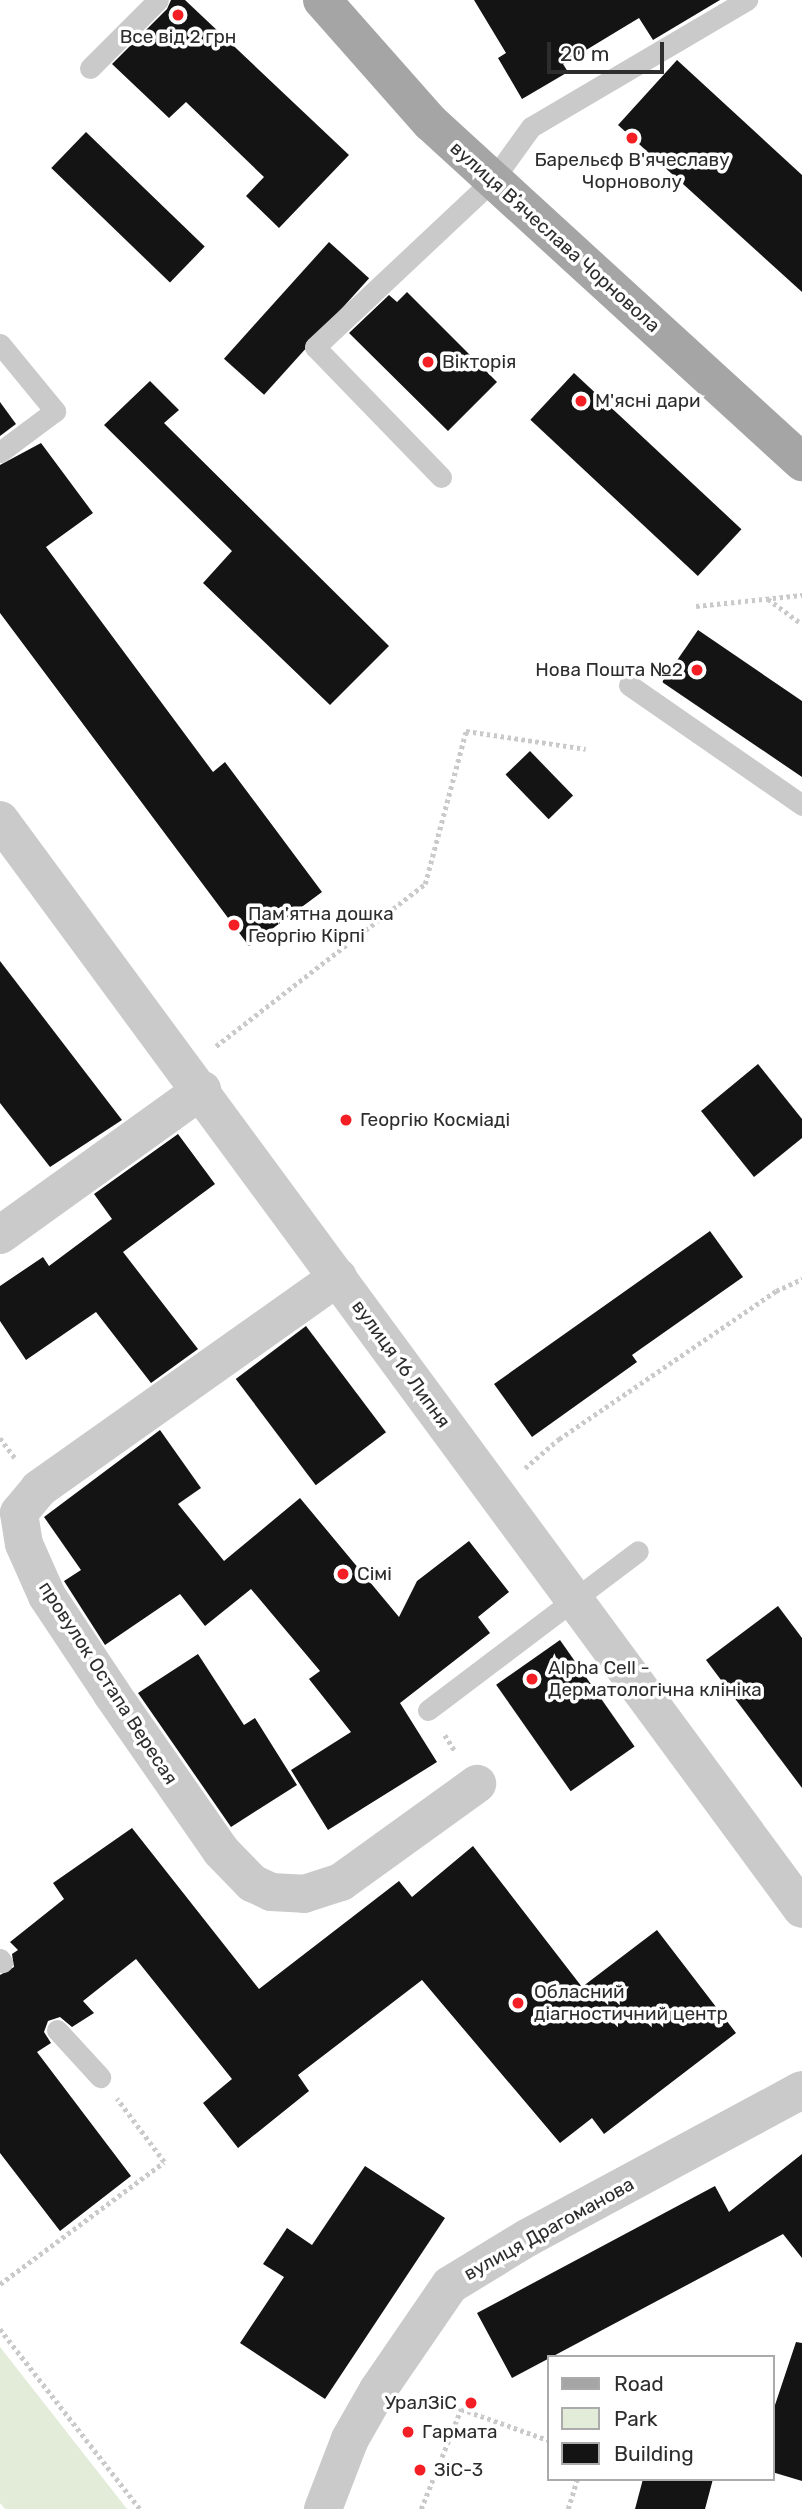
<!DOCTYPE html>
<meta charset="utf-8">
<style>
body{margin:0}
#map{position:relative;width:802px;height:2509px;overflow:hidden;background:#fff;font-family:Rubik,sans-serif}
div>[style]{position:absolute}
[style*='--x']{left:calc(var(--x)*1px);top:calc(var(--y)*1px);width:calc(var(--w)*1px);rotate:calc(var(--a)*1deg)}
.green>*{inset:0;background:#e2ecd9}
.building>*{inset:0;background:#141414;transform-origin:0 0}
.path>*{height:4.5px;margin-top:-2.25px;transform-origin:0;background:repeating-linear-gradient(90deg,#cacaca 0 3.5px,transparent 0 7px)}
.lane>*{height:21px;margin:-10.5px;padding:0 10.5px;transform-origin:10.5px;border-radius:10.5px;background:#cacaca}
.street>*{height:38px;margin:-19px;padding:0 19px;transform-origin:19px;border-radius:19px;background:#cacaca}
.primary>*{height:38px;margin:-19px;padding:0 19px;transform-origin:19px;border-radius:19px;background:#a5a5a5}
.dots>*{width:19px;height:19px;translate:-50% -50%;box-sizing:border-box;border:4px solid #fff;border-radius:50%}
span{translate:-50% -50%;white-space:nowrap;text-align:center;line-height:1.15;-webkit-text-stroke:7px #fff;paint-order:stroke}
.poi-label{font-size:19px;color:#2d2d2d}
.left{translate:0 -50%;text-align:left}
.right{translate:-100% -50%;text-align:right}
.street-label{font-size:19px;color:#2d2d2d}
.legend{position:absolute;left:547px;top:2355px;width:228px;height:126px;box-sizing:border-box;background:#fff;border:2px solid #ababab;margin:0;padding:9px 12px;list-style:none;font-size:21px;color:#2d2d2d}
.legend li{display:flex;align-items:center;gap:14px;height:35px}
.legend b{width:35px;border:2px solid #ababab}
.scale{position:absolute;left:547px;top:42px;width:117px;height:32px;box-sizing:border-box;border:4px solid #2d2d2d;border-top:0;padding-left:9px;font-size:21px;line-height:24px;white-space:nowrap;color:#2d2d2d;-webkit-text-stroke:5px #fff;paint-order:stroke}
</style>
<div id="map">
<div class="green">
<i style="clip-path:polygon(0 2347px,127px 2509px,5px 2509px,0 2503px)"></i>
</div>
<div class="building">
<i style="clip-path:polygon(171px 0,185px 0,349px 155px,279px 228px,246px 196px,264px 177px,186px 102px,169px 118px,112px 64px,167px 9px)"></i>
<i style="clip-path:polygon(474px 0,720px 0,653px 40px,639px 18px,563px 64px,568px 72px,522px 99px,498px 58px,506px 53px)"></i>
<i style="clip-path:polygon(677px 60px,802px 175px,802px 292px,618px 125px)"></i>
<i style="left:86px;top:132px;width:165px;height:50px;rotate:44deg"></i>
<i style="left:329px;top:242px;width:54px;height:157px;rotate:42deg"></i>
<i style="clip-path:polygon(407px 292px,497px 382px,448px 431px,349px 333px,389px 295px,397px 302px)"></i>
<i style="left:574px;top:373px;width:229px;height:64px;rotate:43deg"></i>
<i style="clip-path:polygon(150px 381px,179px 410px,164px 423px,389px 646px,330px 705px,203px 583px,232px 551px,104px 425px)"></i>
<i style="clip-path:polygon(0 402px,16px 424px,0 436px)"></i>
<i style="clip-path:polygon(41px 443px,93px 513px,46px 547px,213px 772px,225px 762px,322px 892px,249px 946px,0 613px,0 465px)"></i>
<i style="clip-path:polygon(698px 630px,802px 701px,802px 777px,662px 682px)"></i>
<i style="left:530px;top:751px;width:62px;height:34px;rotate:46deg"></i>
<i style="clip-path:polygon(0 961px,122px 1120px,50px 1167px,0 1103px)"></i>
<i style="clip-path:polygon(758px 1064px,802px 1119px,802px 1138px,754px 1177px,701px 1111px)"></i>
<i style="clip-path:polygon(178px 1134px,215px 1184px,123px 1252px,198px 1349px,151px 1383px,96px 1312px,26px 1360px,0 1321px,0 1286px,43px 1257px,49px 1266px,112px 1219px,94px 1194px)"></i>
<i style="clip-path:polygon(710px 1231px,743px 1277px,632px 1355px,637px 1362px,532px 1437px,494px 1384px)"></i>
<i style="left:306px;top:1326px;width:133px;height:88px;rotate:53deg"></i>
<i style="clip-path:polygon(160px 1430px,201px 1488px,178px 1504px,224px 1561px,300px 1498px,399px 1617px,417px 1581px,469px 1541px,509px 1592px,478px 1617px,490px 1633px,400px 1703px,437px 1762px,328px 1830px,291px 1770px,351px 1732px,309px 1679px,320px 1671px,251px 1589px,205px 1626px,180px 1594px,105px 1645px,64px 1581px,81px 1570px,44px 1517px)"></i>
<i style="clip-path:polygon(778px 1606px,802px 1638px,802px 1788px,706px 1660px)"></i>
<i style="left:560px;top:1640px;width:130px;height:78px;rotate:55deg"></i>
<i style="clip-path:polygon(198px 1654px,244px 1725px,255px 1718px,297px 1785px,231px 1827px,138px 1693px)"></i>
<i style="clip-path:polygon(132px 1828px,259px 1989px,399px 1881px,412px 1897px,473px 1846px,582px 1987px,657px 1930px,736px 2033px,604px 2134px,592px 2118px,560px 2143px,422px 1980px,298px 2075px,309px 2091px,238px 2148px,203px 2103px,232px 2079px,136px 1959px,83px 2001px,94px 2013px,72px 2027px,60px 2017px,48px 2021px,44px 2032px,51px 2043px,37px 2052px,131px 2176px,60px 2231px,0 2153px,0 1975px,14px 1967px,12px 1954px,18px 1950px,10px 1942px,64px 1899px,53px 1883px)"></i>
<i style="clip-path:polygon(802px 2154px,802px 2258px,783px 2234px,512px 2378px,477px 2313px,715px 2186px,729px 2212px)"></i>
<i style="clip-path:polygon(365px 2166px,445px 2218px,325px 2399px,240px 2343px,284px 2277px,263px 2264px,287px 2228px,312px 2245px)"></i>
<i style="clip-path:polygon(796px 2342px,802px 2343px,802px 2481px,772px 2472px,772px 2414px)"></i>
<i style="clip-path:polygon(643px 2479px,713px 2479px,705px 2509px,635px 2509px)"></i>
</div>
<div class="path">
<i style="--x:768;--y:599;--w:42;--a:36.3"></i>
<i style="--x:696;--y:606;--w:107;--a:-5.9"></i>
<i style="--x:216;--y:1046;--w:264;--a:-37.8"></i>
<i style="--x:425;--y:884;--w:158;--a:-75"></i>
<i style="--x:466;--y:731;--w:121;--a:8.5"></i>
<i style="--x:0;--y:1438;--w:25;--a:53"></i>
<i style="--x:525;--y:1468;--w:45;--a:-40.5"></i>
<i style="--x:559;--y:1439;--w:263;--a:-34.3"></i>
<i style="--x:776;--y:1291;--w:29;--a:-25"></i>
<i style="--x:445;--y:1735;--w:19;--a:58"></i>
<i style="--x:0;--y:2284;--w:204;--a:-36.6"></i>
<i style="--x:164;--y:2162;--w:79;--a:-126.7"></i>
<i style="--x:0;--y:2329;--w:228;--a:52.1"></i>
<i style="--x:421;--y:2509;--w:108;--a:-68.2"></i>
<i style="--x:461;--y:2409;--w:92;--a:19.6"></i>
<i style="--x:568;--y:2509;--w:31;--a:-73"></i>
</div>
<div class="lane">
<i style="--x:90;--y:68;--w:96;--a:-45"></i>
<i style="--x:0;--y:344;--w:87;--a:50.6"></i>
<i style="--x:55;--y:411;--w:69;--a:143.3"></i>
<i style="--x:441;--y:477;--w:181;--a:-134.1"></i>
<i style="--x:315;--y:347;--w:243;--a:-43.2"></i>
<i style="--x:492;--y:181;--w:67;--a:-54.2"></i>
<i style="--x:531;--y:127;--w:251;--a:-30.5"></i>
<i style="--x:629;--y:685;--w:211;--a:34.7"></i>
<i style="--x:428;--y:1710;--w:263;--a:-37.1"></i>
<i style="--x:0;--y:1959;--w:4;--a:56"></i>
<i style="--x:57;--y:2030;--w:64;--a:47.5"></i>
</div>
<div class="street">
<i style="--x:0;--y:820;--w:1352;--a:53.63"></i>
<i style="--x:0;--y:1235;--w:249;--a:-35.7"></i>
<i style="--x:338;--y:1277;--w:367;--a:144.7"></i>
<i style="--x:39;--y:1489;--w:31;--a:130"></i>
<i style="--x:19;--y:1513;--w:31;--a:81"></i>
<i style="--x:24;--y:1544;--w:57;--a:66.1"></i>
<i style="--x:47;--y:1596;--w:118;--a:56.4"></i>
<i style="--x:112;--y:1694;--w:191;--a:55.2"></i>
<i style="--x:221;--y:1851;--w:45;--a:45.9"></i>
<i style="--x:252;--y:1883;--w:21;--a:25"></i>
<i style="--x:271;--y:1892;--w:33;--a:3"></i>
<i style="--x:304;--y:1894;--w:39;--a:-18"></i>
<i style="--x:341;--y:1882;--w:168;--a:-35.8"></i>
<i style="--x:323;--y:2509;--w:75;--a:-68.9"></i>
<i style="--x:350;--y:2439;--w:56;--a:-60.3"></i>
<i style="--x:378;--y:2390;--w:127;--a:-55.6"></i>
<i style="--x:450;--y:2285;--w:90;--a:-31.4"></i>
<i style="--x:527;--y:2238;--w:312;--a:-28.3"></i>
</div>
<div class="primary">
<i style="--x:322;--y:0;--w:164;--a:48.5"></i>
<i style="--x:431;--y:123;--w:503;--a:42.42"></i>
</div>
<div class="dots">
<i style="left:178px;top:15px;background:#f41f25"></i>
<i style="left:632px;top:138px;background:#f41f25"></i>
<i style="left:428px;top:362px;background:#f41f25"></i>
<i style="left:581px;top:401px;background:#f41f25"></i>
<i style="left:697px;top:670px;background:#f41f25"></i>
<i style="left:234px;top:925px;background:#f41f25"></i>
<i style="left:346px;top:1120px;background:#f41f25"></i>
<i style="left:343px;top:1574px;background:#f41f25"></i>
<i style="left:532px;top:1679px;background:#f41f25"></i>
<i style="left:518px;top:2003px;background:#f41f25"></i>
<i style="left:471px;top:2403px;background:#f41f25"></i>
<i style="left:408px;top:2432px;background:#f41f25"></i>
<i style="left:420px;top:2470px;background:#f41f25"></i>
</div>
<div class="poi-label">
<span style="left:178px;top:37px">Все від 2 грн</span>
<span style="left:632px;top:171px">Барельєф В'ячеславу<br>Чорноволу</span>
<span class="left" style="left:442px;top:362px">Вікторія</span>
<span class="left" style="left:595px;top:401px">М'ясні дари</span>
<span class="right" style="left:683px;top:670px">Нова Пошта №2</span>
<span class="left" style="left:248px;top:925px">Пам'ятна дошка<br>Георгію Кірпі</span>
<span class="left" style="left:360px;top:1120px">Георгію Косміаді</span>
<span class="left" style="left:357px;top:1574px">Сімі</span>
<span class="left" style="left:548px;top:1679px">Alpha Cell -<br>Дерматологічна клініка</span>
<span class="left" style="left:534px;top:2003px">Обласний<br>діагностичний центр</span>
<span class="right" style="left:457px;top:2403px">УралЗіС</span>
<span class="left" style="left:422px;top:2432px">Гармата</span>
<span class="left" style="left:434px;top:2470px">ЗіС-3</span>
</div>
<div class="street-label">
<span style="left:555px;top:237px;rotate:42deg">вулиця Вʼячеслава Чорновола</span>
<span style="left:401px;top:1364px;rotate:54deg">вулиця 16 Липня</span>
<span style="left:108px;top:1683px;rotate:57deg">провулок Остапа Вересая</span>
<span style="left:549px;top:2229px;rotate:-29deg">вулиця Драгоманова</span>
</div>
<ul class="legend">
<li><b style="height:9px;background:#a5a5a5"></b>Road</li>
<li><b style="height:19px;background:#e2ecd9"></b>Park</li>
<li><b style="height:19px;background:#141414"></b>Building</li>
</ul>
<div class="scale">20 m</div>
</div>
